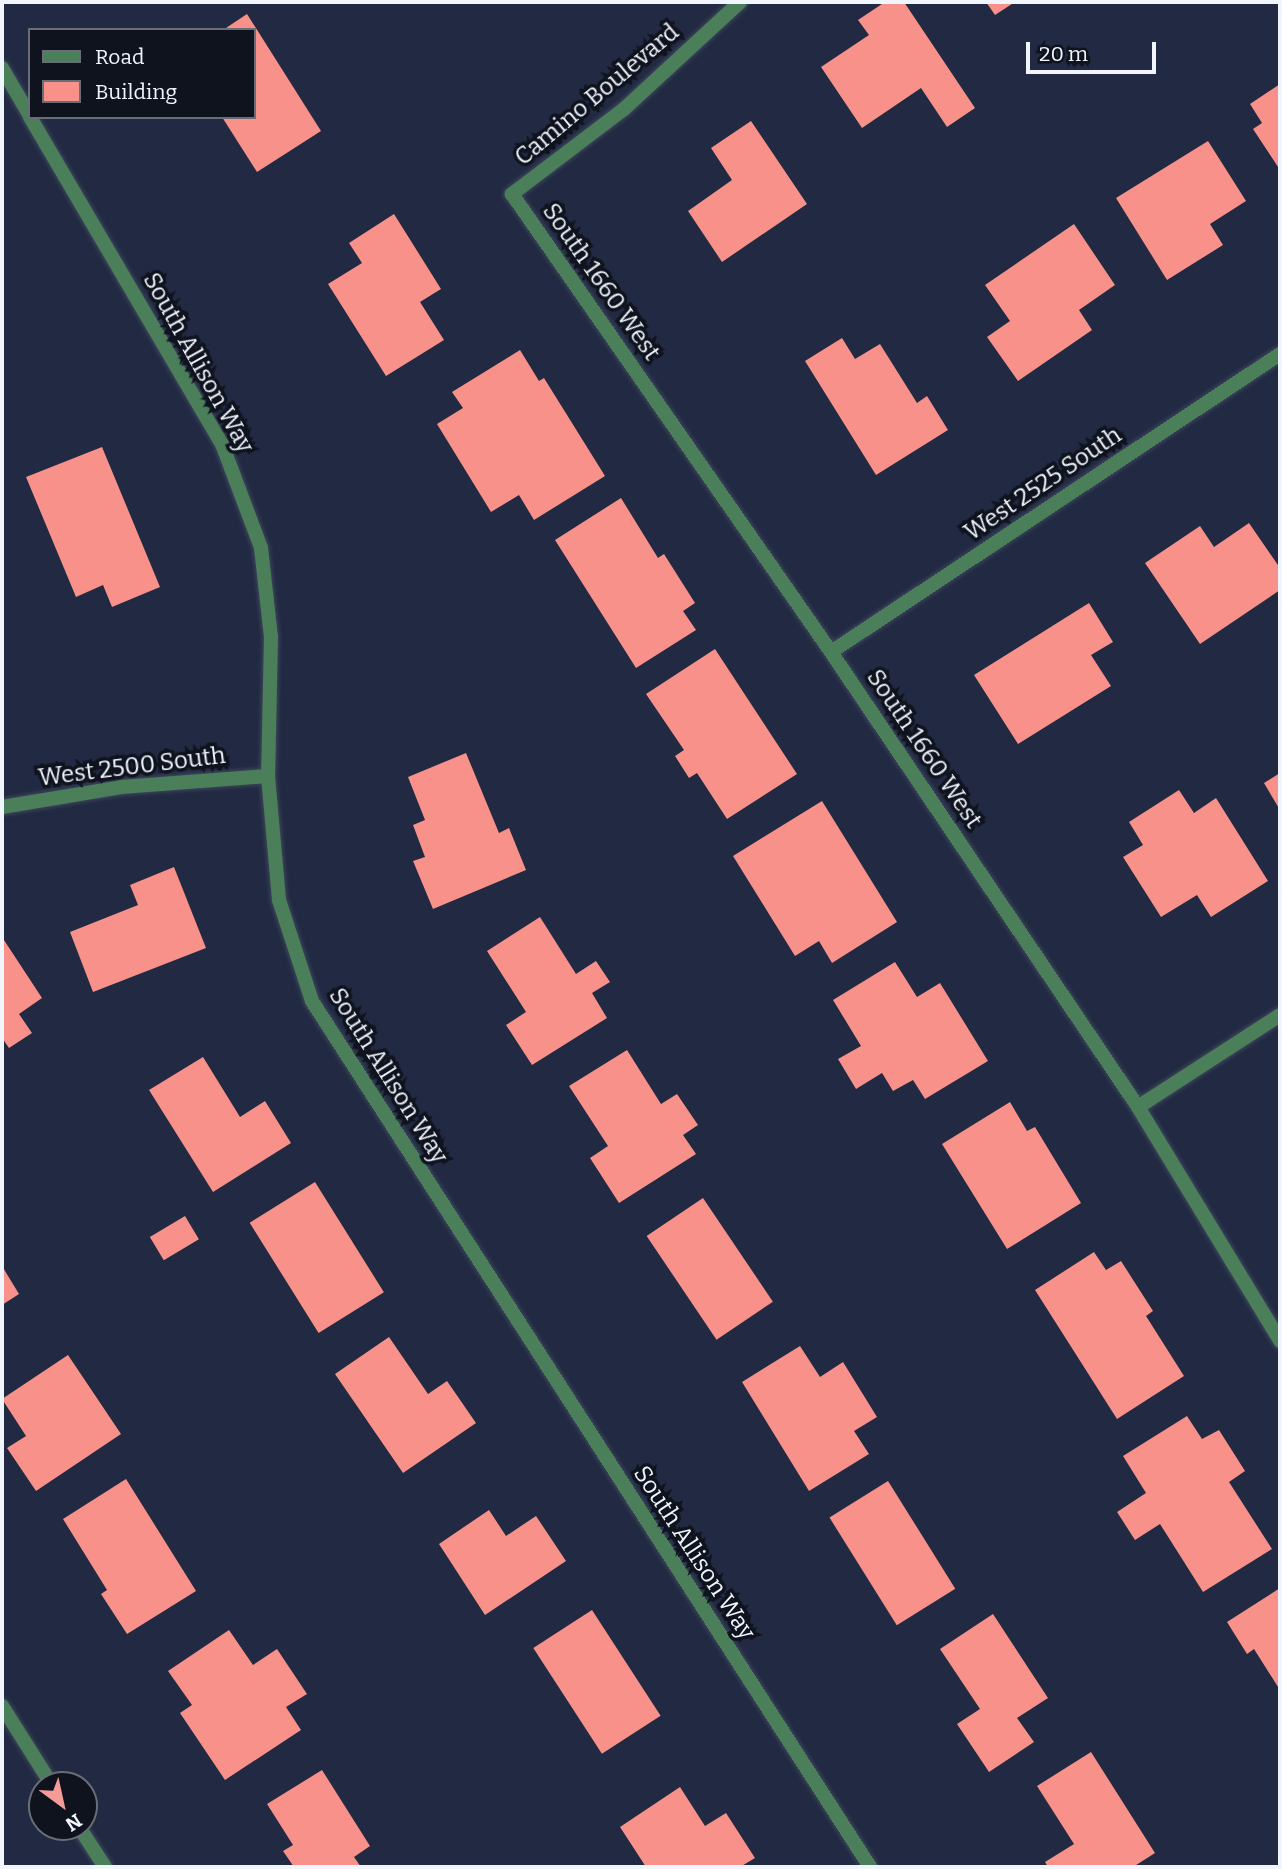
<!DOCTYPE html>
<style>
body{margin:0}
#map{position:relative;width:1282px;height:1869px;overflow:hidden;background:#212a42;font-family:Bitter,serif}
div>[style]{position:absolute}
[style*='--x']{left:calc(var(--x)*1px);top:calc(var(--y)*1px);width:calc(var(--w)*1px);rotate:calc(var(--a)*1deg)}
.building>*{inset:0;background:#f79189;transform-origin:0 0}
.roads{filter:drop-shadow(0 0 2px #3e465c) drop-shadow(0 0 2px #3e465c)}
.minor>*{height:14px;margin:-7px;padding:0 7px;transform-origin:7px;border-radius:7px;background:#4a7f59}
span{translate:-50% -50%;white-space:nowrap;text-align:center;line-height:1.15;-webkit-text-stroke:7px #0f131e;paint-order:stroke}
.street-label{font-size:24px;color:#f0f5fe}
.frame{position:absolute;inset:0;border:4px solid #f0f5fe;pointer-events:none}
.legend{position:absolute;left:28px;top:28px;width:228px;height:91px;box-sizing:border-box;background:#0f131e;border:2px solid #696d78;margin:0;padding:9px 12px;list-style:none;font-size:21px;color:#f0f5fe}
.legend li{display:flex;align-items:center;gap:14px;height:35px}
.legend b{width:35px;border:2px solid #696d78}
.north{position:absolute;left:28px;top:1771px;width:70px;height:70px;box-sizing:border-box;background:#0f131e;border:2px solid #696d78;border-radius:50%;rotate:147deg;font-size:19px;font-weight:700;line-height:28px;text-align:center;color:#f0f5fe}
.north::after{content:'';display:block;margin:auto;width:24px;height:32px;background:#f59b9a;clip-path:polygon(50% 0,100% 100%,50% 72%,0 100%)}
.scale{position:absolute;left:1026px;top:42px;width:130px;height:32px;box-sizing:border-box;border:4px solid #f0f5fe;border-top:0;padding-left:9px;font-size:21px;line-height:24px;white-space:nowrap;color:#f0f5fe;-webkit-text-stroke:5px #0f131e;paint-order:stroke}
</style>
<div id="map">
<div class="building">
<i style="clip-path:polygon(885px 2px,904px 2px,975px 108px,947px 127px,921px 88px,862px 128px,821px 67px,869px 35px,858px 20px)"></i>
<i style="clip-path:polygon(986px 2px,1015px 2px,995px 15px)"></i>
<i style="clip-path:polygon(247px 14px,321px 131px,257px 172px,222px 117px,254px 117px,254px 30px,223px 30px)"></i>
<i style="clip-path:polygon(1280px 84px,1280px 170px,1253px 129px,1262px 123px,1250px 104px)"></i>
<i style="clip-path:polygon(751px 121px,807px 204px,722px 262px,688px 211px,732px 180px,711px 148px)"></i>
<i style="clip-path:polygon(1208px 141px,1246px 201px,1210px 224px,1223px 245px,1167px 280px,1116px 198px)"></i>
<i style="clip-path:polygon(394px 214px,441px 289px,420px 302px,444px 340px,386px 376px,328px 284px,362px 263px,349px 243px)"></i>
<i style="clip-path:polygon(1074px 224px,1115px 285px,1079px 310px,1092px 330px,1018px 381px,987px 337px,1010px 321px,985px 285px)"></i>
<i style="clip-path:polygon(842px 338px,855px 359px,880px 344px,917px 403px,927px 396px,948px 430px,876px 475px,805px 361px)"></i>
<i style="clip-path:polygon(520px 350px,539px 381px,544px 378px,605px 476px,534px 520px,519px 495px,491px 512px,437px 424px,463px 408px,452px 392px)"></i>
<i style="clip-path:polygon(102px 447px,160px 587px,112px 607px,103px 585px,76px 597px,26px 477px)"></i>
<i style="clip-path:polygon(621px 498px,658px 558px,664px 554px,695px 603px,683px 611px,696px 630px,636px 668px,555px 540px)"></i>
<i style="clip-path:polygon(1249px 523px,1280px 568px,1280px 590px,1200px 644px,1145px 563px,1200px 526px,1214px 547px)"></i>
<i style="clip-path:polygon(1089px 603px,1113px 642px,1091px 655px,1111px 686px,1018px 744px,974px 675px)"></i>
<i style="clip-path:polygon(715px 649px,797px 774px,727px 819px,697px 773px,689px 778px,675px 756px,684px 750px,646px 694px)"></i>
<i style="clip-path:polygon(466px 753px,499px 833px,509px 828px,526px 870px,433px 909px,413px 861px,425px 857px,413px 825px,425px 820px,408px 777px)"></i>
<i style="clip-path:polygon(1280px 773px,1280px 810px,1264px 783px)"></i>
<i style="clip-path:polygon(1179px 790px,1194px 813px,1216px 798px,1268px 881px,1211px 917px,1197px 895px,1161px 917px,1123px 857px,1143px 845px,1129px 822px)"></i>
<i style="clip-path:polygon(822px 801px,897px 922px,832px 963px,819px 941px,795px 956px,733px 856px)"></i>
<i style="clip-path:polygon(174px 867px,206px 948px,93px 992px,70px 932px,138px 905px,130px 885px)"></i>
<i style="clip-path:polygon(540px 917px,576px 974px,596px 961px,610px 982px,592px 993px,607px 1018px,532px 1065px,506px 1025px,526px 1012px,487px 951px)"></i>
<i style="clip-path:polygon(2px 937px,42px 998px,19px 1014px,32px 1033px,9px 1048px,2px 1038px)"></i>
<i style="clip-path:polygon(895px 962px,917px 997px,940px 983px,988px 1061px,925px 1099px,913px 1080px,893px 1091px,882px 1073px,856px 1089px,838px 1059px,861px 1046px,833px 1000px)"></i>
<i style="clip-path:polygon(627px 1050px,661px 1104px,677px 1094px,698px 1125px,683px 1135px,696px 1154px,619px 1203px,590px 1158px,608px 1146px,569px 1086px)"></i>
<i style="clip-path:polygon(203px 1057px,240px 1117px,265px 1101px,291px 1143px,213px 1192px,149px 1090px)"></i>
<i style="clip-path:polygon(1010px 1102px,1027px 1131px,1035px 1127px,1081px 1203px,1007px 1249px,942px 1144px)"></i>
<i style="left:315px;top:1182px;width:130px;height:77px;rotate:58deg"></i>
<i style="left:703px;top:1198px;width:125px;height:68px;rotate:56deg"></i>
<i style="left:185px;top:1216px;width:27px;height:41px;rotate:59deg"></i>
<i style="clip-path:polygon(1094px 1252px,1106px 1270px,1121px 1261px,1153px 1311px,1146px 1316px,1184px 1376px,1117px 1419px,1035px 1290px)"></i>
<i style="clip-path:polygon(2px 1266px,19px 1294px,2px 1305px)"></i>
<i style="clip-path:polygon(389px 1337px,428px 1394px,447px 1381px,476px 1423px,403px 1473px,335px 1374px)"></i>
<i style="clip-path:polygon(800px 1346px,820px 1377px,843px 1362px,877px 1417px,854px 1431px,869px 1454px,809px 1491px,742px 1382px)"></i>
<i style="clip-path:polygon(68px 1355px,121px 1434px,36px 1491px,7px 1448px,26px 1436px,2px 1399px)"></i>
<i style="clip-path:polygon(1187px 1416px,1202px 1439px,1219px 1430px,1245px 1471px,1229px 1482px,1272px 1549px,1203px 1592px,1160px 1524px,1135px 1540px,1117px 1512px,1146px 1493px,1123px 1456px)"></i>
<i style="clip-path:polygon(126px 1479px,196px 1591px,127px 1634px,101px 1594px,107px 1590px,63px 1519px)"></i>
<i style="left:888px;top:1481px;width:127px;height:69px;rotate:58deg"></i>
<i style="clip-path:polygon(489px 1510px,506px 1536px,536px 1516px,566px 1561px,485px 1615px,439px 1544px)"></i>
<i style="clip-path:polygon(1280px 1588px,1280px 1690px,1254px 1649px,1247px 1654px,1227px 1622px)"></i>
<i style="left:592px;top:1610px;width:126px;height:70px;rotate:57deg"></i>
<i style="clip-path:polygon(993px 1614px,1048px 1698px,1017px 1718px,1034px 1742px,989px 1772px,957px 1724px,980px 1709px,940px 1649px)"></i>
<i style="clip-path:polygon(229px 1630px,253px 1665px,277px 1649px,307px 1694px,286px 1707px,301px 1730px,225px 1780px,180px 1713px,192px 1705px,168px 1671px)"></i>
<i style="clip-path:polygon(1091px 1752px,1155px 1853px,1133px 1867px,1048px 1867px,1045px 1862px,1074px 1844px,1037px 1786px)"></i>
<i style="clip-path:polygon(322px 1770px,370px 1846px,354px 1857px,361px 1867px,294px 1867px,283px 1851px,293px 1845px,267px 1804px)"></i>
<i style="clip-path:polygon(680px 1787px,705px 1826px,726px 1813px,755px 1858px,740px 1867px,646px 1867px,620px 1827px)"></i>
</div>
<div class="roads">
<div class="minor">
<i style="--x:740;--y:2;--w:158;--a:137.3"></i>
<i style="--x:624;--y:109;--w:141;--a:142.8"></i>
<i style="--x:512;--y:194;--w:558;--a:55.14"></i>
<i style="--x:831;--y:652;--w:549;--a:55.99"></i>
<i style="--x:1138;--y:1107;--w:274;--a:58.7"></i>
<i style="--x:2;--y:68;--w:56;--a:59.7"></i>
<i style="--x:30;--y:117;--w:379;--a:59.6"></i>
<i style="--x:222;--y:444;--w:111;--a:69.4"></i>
<i style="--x:261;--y:548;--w:90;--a:83.6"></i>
<i style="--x:271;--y:637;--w:139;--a:91.2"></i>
<i style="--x:268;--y:776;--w:124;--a:84.9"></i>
<i style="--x:279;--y:900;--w:106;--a:71.9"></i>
<i style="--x:312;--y:1001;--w:1030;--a:57.2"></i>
<i style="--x:831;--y:652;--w:539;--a:-33.57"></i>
<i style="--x:2;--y:807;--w:121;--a:-9.5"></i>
<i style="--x:121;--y:787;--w:147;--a:-4.3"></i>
<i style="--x:1138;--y:1107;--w:169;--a:-32.9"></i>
<i style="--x:2;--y:1706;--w:93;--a:57.7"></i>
<i style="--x:79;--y:1827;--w:48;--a:57"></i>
</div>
</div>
<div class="street-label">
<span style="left:597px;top:95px;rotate:-40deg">Camino Boulevard</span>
<span style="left:601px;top:282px;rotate:55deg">South 1660 West</span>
<span style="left:198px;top:363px;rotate:61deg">South Allison Way</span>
<span style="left:1043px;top:484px;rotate:-34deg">West 2525 South</span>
<span style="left:924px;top:749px;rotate:56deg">South 1660 West</span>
<span style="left:132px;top:767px;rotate:-7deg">West 2500 South</span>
<span style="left:388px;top:1076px;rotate:58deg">South Allison Way</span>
<span style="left:694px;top:1553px;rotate:57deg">South Allison Way</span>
</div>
<div class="frame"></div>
<ul class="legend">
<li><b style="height:9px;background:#4a7f59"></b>Road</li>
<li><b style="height:19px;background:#f79189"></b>Building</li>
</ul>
<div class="north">N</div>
<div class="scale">20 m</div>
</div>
